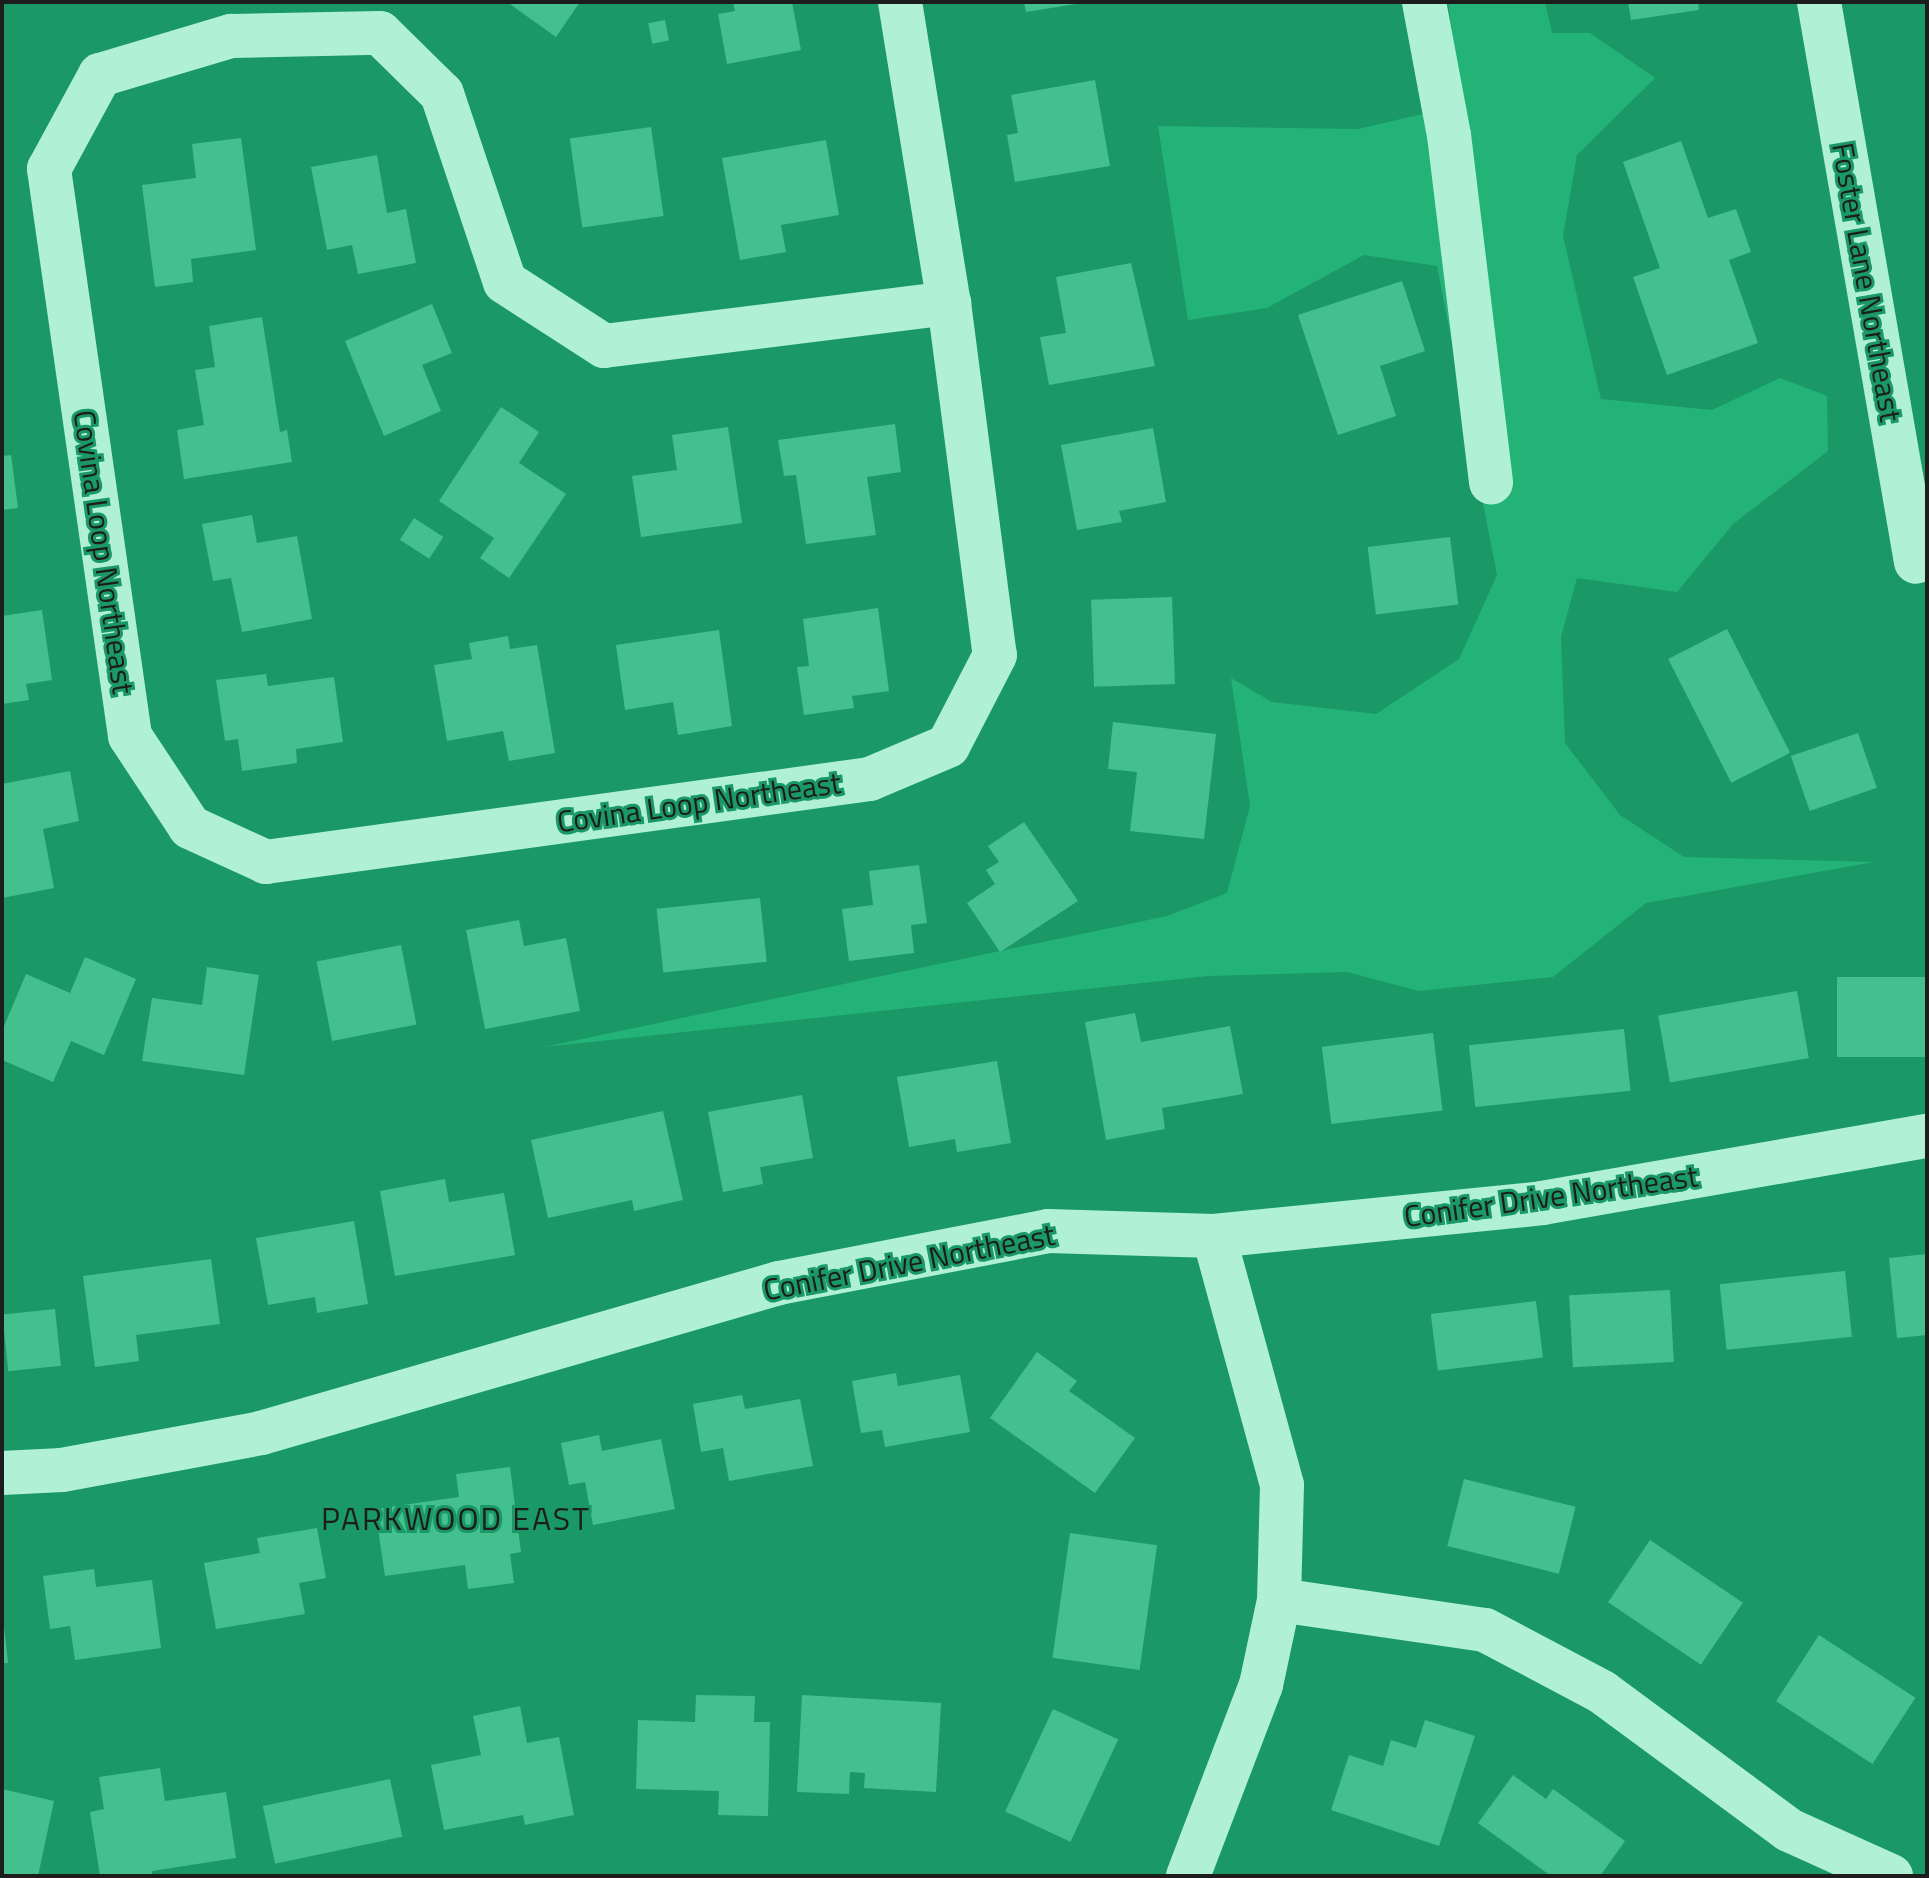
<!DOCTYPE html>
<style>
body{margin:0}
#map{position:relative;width:1929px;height:1878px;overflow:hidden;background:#1a9966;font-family:"Titillium Web",sans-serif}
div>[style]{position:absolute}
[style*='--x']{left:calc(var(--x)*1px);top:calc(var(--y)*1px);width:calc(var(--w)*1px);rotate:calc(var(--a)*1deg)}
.green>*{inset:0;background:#23b377}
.building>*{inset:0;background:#43c08d;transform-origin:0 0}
.minor>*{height:44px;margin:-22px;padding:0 22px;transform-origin:22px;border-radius:22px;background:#b0f1d6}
span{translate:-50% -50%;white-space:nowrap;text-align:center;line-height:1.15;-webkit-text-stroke:6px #1a9966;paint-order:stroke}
.street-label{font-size:30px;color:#1d1d1d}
.neighbourhood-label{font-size:32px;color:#1d1d1d;letter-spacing:2px}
.frame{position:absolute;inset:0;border:4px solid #1d1d1d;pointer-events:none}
</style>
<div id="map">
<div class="green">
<i style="clip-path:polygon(1448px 2px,1545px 2px,1552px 33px,1590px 33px,1655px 78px,1577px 155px,1563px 236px,1601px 399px,1712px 410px,1780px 378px,1827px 396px,1828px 451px,1733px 524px,1677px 592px,1577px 578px,1561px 637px,1565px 743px,1620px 815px,1684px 857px,1874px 862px,1646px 903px,1553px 977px,1419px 991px,1347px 972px,1208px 976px,544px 1047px,1167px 916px,1227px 893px,1250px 806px,1231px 678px,1272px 702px,1376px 714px,1459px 659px,1497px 575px,1437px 266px,1364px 255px,1267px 308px,1188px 320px,1158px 126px,1358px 129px,1461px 105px)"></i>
</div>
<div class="building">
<i style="clip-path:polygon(507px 2px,580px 2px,556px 37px)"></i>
<i style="clip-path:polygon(733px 2px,792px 2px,801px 50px,727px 64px,718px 14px,735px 11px)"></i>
<i style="clip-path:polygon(1024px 2px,1076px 2px,1076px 4px,1026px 12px)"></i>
<i style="clip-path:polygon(1628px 2px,1698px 2px,1699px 10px,1631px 20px)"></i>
<i style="left:665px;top:20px;width:21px;height:17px;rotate:79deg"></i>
<i style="clip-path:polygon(1095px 80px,1110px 166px,1015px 182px,1007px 135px,1018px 133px,1011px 95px)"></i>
<i style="left:651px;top:127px;width:90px;height:82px;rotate:82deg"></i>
<i style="clip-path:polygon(241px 138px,256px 250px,191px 259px,193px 282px,155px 287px,142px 185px,196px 178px,192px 144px)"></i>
<i style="clip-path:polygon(826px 140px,839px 215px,781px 225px,786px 252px,740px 260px,722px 158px)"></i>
<i style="clip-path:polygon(1681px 141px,1708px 218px,1736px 209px,1751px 252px,1729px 260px,1758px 343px,1667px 375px,1633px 277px,1660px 268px,1623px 162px)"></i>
<i style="clip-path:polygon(377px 155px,387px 213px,406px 209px,416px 263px,358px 274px,352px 245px,327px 250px,311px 167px)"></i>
<i style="clip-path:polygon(1131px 263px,1155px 366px,1049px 385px,1040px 337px,1066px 333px,1056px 277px)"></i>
<i style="clip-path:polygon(1402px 281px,1425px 351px,1380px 366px,1396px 416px,1338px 435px,1298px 315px)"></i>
<i style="clip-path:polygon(432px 304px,452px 353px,422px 365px,441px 411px,384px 436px,345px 341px)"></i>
<i style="clip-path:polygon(262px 317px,280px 432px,287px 430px,292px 462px,184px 479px,177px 430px,204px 425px,195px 370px,215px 367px,209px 326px)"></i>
<i style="clip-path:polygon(501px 407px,539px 432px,519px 463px,566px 494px,509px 578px,480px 558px,494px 538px,439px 501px)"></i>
<i style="clip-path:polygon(895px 424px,901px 472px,867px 477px,876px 535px,806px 544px,796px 475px,784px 476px,778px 440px)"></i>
<i style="clip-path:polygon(728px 427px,742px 523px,641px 537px,632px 476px,677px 470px,672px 435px)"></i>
<i style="clip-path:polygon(1153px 428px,1166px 502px,1119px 511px,1122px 522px,1077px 530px,1061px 445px)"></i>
<i style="clip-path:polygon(11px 455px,18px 508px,2px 510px,2px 456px)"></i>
<i style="clip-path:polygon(252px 515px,257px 543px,297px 536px,312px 619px,242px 632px,231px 578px,213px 581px,202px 524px)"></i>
<i style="left:414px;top:518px;width:35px;height:26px;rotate:33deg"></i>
<i style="left:1450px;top:537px;width:68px;height:83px;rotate:83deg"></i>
<i style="left:1172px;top:597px;width:87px;height:81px;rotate:88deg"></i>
<i style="clip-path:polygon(878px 608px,889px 691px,852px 696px,854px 708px,804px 715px,797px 667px,809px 666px,803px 619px)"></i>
<i style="clip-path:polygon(42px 610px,52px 680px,26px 684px,29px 700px,2px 704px,2px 616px)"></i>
<i style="left:1727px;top:629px;width:139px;height:66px;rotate:63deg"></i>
<i style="clip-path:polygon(719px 630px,732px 726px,678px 735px,673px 702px,625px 710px,616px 645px)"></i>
<i style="clip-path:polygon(508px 636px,510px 649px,537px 645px,555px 753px,509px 761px,503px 731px,447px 741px,434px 665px,472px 659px,469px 643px)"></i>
<i style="clip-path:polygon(266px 674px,268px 686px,334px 677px,343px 742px,296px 749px,297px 763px,242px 771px,238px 739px,225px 741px,216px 680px)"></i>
<i style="clip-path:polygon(1113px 722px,1216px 734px,1204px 839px,1130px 831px,1137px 772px,1108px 769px)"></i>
<i style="left:1858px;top:733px;width:58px;height:71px;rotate:71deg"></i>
<i style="clip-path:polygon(70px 771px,79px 821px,43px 829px,54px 888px,2px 898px,2px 784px)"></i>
<i style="clip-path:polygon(1024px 822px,1078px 901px,1000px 952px,967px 903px,995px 884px,986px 870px,999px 862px,988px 846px)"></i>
<i style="clip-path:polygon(919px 865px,927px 923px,911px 925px,914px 953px,849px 961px,842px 909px,873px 905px,869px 871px)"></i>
<i style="left:760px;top:898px;width:64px;height:104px;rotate:84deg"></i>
<i style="clip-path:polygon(519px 920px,524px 946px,566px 938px,580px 1011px,485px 1029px,466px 930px)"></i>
<i style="left:401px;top:945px;width:81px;height:86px;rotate:79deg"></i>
<i style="clip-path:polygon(85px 957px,136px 979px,104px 1055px,71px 1041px,53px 1082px,2px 1060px,2px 1031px,26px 974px,70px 993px)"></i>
<i style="clip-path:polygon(207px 967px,259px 975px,244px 1075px,142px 1061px,152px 998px,202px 1005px)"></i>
<i style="left:1927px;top:977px;width:80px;height:90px;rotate:90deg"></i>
<i style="left:1797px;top:991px;width:68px;height:141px;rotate:80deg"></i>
<i style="clip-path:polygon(1135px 1013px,1141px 1042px,1230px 1026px,1243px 1094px,1162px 1108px,1165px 1129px,1106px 1140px,1085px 1022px)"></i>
<i style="left:1624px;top:1029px;width:62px;height:156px;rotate:84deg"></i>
<i style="left:1433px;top:1033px;width:78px;height:112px;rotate:83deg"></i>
<i style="clip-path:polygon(997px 1061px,1011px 1143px,957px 1152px,955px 1139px,909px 1147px,897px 1077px)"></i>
<i style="clip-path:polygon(802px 1095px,813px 1158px,760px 1167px,763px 1184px,723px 1192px,708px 1112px)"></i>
<i style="clip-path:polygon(663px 1111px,683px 1200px,634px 1211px,632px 1200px,548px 1218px,531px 1140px)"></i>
<i style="clip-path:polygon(445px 1179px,449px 1202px,504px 1193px,515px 1255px,395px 1276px,380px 1191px)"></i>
<i style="clip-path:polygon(354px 1221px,368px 1304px,317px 1313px,315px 1297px,268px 1305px,256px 1238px)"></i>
<i style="clip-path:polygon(1927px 1254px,1927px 1335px,1897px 1338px,1889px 1258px)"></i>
<i style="clip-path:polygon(211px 1259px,220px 1324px,136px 1335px,139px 1361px,95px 1367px,83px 1276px)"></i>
<i style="left:1845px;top:1271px;width:66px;height:126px;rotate:84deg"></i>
<i style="left:1670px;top:1290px;width:72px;height:101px;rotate:87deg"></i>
<i style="left:1536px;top:1301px;width:57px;height:106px;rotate:83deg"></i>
<i style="left:55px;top:1309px;width:57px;height:53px;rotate:84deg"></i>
<i style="clip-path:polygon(1037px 1352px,1077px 1381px,1069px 1391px,1135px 1438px,1095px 1493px,990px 1418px)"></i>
<i style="clip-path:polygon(896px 1373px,898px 1386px,960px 1375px,970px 1432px,885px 1447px,882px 1430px,861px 1433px,852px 1381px)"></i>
<i style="clip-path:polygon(742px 1395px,745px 1409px,800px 1399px,813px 1466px,729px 1481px,723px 1448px,701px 1452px,693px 1404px)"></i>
<i style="clip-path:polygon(599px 1435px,602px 1451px,661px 1439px,675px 1509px,593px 1525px,585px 1482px,569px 1485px,561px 1443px)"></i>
<i style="clip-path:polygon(510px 1467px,521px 1552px,510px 1554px,514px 1583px,468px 1589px,465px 1565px,385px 1576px,375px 1509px,459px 1497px,456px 1474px)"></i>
<i style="left:1464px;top:1479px;width:115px;height:69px;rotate:14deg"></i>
<i style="clip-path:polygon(317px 1528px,326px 1578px,299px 1583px,305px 1614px,216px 1629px,204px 1563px,260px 1553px,257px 1538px)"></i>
<i style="left:1070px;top:1533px;width:88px;height:126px;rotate:8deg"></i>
<i style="left:1650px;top:1540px;width:112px;height:75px;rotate:34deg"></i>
<i style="clip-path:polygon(94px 1569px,96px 1587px,152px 1580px,161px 1648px,75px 1660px,70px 1626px,50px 1629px,43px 1576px)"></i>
<i style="clip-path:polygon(2px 1607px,8px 1663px,2px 1663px)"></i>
<i style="left:1819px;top:1635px;width:115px;height:79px;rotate:33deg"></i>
<i style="clip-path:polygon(696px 1695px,755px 1696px,754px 1722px,770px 1722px,768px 1816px,718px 1815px,719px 1791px,636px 1789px,638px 1720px,695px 1722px)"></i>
<i style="clip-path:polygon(802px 1695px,941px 1703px,936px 1792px,864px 1788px,865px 1773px,850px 1772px,849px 1794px,797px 1792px)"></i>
<i style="clip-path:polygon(520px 1706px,527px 1743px,559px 1737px,574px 1815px,525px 1825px,523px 1815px,444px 1830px,431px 1765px,481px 1755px,473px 1716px)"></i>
<i style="left:1053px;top:1709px;width:72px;height:113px;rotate:25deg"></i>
<i style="clip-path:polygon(1425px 1720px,1475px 1736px,1439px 1846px,1331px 1810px,1349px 1755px,1383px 1766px,1391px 1740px,1416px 1748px)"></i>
<i style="clip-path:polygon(160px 1768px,165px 1801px,226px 1792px,236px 1858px,152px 1871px,152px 1876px,100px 1876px,90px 1812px,104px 1809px,99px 1777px)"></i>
<i style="clip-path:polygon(1513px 1775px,1546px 1799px,1553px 1789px,1625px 1841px,1600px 1876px,1551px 1876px,1478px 1823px)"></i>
<i style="left:390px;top:1779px;width:59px;height:130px;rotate:78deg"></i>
<i style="clip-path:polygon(2px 1789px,54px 1801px,38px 1876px,2px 1876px)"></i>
</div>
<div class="minor">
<i style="--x:900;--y:2;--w:305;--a:80.8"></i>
<i style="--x:949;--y:303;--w:355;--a:82.6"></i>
<i style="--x:995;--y:655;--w:102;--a:117.3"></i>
<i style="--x:948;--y:746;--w:85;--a:157.1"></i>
<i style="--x:870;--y:779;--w:610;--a:172.18"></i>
<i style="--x:266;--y:862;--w:84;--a:-155.3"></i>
<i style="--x:190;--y:827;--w:109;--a:-123.4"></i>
<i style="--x:130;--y:736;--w:573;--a:-98.13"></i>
<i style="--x:49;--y:169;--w:107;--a:-61.5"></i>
<i style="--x:100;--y:75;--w:137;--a:-16.6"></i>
<i style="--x:231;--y:36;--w:149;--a:-1.2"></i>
<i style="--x:380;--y:33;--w:87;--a:44.5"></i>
<i style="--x:442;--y:94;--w:198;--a:71.5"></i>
<i style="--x:505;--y:282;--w:118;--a:32.9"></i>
<i style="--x:604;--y:346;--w:348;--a:-7.1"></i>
<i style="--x:1424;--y:2;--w:135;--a:79.4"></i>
<i style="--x:1449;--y:135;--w:350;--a:83.1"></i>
<i style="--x:1819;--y:2;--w:568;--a:80.17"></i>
<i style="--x:2;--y:1473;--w:60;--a:-2.9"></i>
<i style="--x:62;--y:1470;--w:202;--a:-10.5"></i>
<i style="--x:261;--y:1433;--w:539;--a:-16.15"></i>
<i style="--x:779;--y:1283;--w:274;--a:-10.9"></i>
<i style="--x:1048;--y:1231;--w:166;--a:1.7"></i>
<i style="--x:1214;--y:1236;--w:330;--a:-5.7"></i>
<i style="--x:1542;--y:1203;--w:391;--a:-9.9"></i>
<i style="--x:1279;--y:1600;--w:208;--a:8.3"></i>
<i style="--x:1485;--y:1630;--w:132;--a:27.9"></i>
<i style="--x:1602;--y:1692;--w:232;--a:36.4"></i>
<i style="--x:1789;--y:1830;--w:112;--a:24.3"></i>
<i style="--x:1188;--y:1876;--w:204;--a:-69.1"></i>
<i style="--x:1261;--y:1685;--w:87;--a:-78"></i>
<i style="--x:1279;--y:1600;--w:115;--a:-88.5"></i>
<i style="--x:1282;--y:1485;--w:258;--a:-105.3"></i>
</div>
<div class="street-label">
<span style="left:1867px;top:282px;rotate:80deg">Foster Lane Northeast</span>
<span style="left:104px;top:552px;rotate:82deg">Covina Loop Northeast</span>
<span style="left:699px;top:802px;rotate:-8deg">Covina Loop Northeast</span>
<span style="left:1551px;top:1196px;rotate:-8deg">Conifer Drive Northeast</span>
<span style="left:909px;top:1262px;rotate:-11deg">Conifer Drive Northeast</span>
</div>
<div class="neighbourhood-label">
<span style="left:456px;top:1518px">PARKWOOD EAST</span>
</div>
<div class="frame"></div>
</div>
